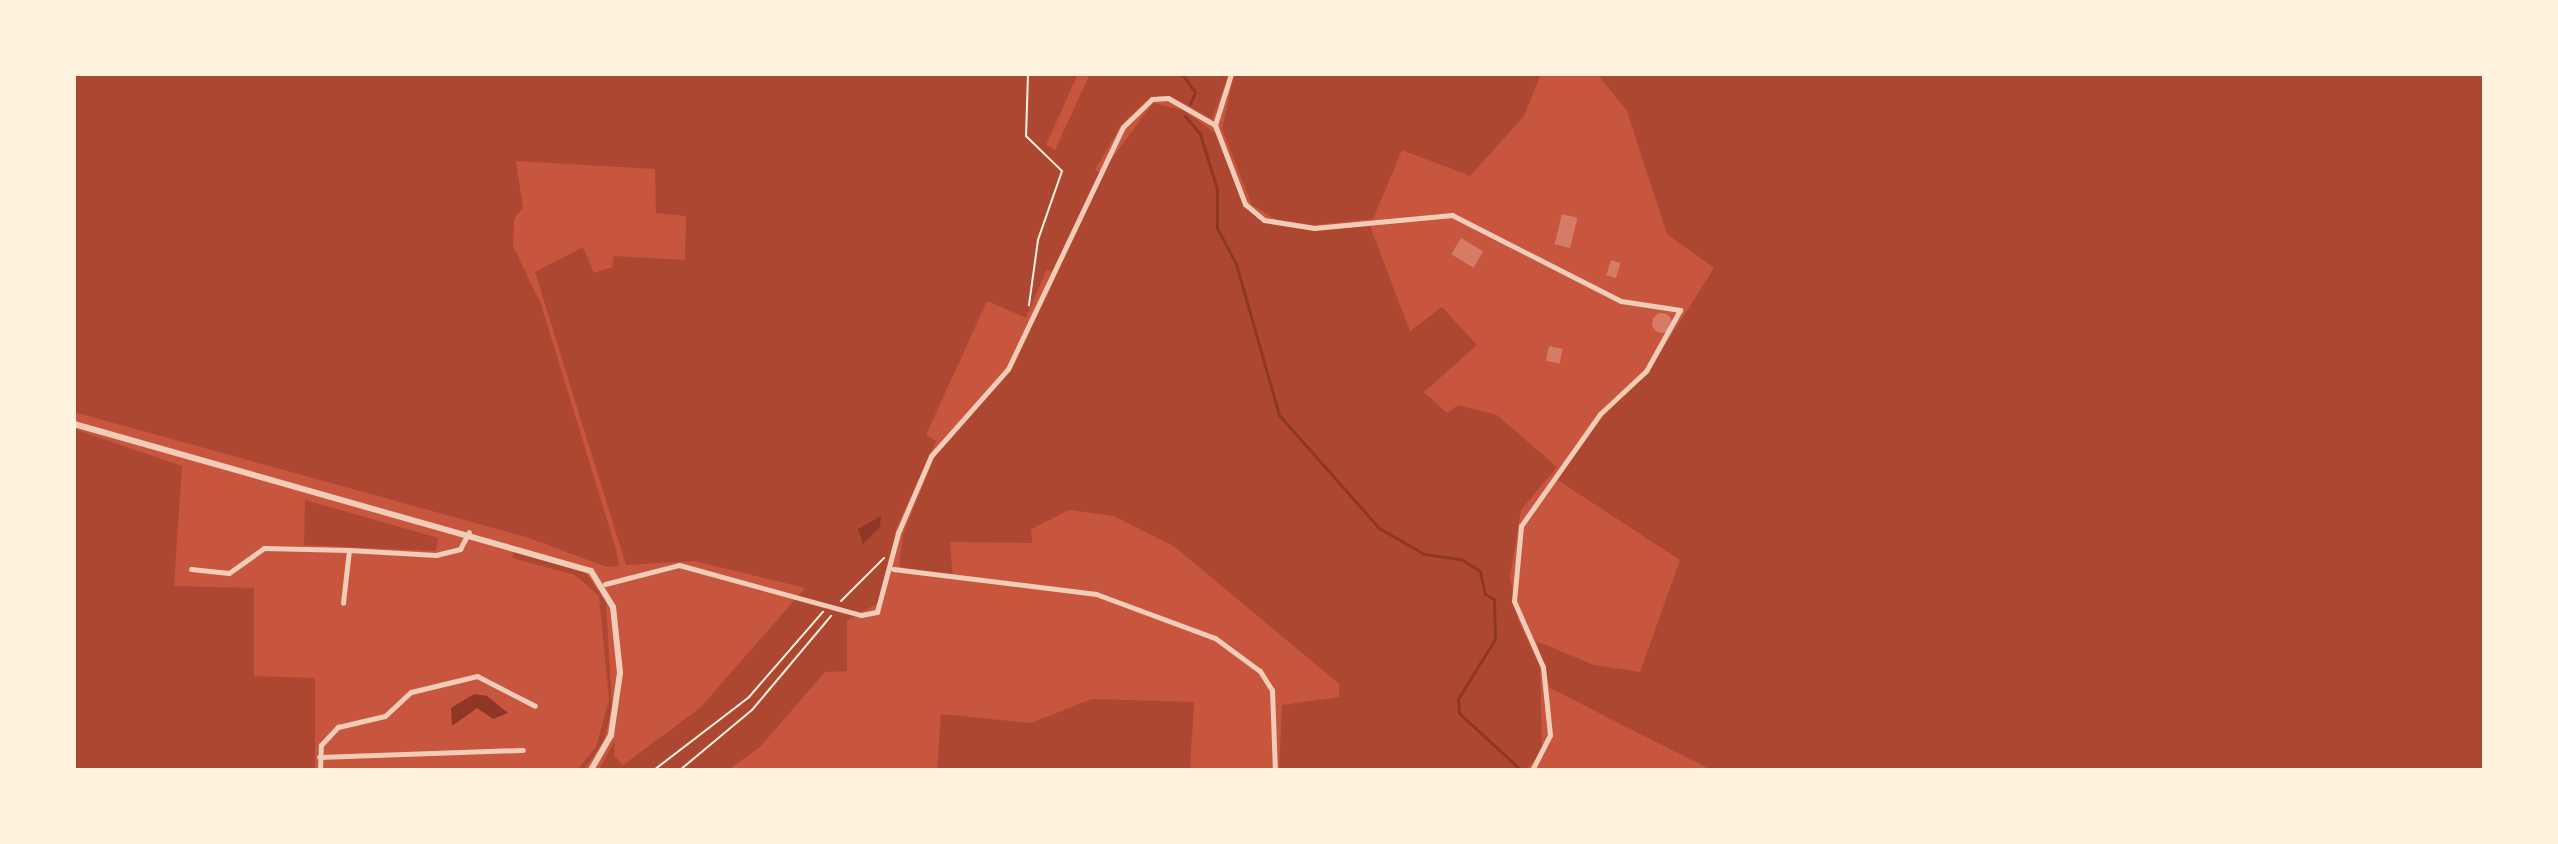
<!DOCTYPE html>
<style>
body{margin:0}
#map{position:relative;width:2558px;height:844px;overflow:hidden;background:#c8553d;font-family:Lato,sans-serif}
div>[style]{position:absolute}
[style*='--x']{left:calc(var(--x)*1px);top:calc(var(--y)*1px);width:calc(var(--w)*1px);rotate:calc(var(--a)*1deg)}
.green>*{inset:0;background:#ae4732}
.water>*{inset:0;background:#8f3625}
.stream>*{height:3px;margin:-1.5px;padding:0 1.5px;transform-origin:1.5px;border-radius:1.5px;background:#8f3625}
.building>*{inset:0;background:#d67c66;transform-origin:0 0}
.round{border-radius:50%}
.path>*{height:2px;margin:-1px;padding:0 1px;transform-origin:1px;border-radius:1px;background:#fff3e0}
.minor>*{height:5px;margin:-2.5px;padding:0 2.5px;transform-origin:2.5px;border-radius:2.5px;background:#f1ccb7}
.tertiary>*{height:6px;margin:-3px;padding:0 3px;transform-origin:3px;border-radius:3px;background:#f1ccb7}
span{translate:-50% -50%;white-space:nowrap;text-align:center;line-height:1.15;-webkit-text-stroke:7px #fff3e0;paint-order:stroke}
.frame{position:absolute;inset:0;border:76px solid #fff3e0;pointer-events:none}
</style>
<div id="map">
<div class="green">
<i style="clip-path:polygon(74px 74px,1078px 74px,1046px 145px,1055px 150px,1090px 74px,1229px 74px,1212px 119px,1170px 96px,1150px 97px,1122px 124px,1095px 170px,1101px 173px,1153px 103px,1183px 110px,1215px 133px,1243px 203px,1261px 220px,1314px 231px,1370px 226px,1410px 331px,1442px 307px,1477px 345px,1424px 392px,1447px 413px,1458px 405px,1497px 415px,1557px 467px,1521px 510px,1510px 577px,1518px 620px,1540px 667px,1542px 751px,1526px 770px,1279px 770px,1282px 705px,1339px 697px,1339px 684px,1175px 547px,1113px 516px,1069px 510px,1031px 529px,1032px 543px,950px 542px,953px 579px,899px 566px,903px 534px,935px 456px,1013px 368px,1056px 276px,1047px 269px,1026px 318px,987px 301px,926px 435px,936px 441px,896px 529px,887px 584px,878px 603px,847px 621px,847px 671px,825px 672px,760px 747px,728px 770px,599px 770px,615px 740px,614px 756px,623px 765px,700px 708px,805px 588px,694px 561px,626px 565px,535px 272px,583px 247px,594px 273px,612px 267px,614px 256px,685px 260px,686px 216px,656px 213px,655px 169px,516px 161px,523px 208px,514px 219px,513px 246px,541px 304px,616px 549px,619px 566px,607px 567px,526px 537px,74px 412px)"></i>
<i style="clip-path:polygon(1234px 74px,1541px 74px,1524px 116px,1470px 176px,1402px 150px,1373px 219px,1314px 225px,1277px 220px,1252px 205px,1222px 129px)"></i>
<i style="clip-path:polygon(1597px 74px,2484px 74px,2484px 770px,1711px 770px,1550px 688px,1536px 641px,1594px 665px,1640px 672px,1680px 560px,1556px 479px,1613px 402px,1648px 372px,1714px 268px,1667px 234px,1627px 111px)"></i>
<i style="clip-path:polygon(74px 429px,182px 466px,174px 586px,254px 588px,254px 676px,315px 678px,315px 770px,74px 770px)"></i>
<i style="clip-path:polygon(305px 500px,438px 538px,436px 551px,304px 545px)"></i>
<i style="clip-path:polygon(514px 550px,586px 573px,606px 602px,612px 707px,604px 740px,584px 770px,577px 770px,596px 747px,609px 700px,599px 596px,575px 575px,512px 558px)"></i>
<i style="clip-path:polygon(1092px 699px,1194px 702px,1190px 770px,937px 770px,941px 714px,1031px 723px)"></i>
</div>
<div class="water">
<i style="clip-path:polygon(881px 516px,880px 527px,863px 544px,858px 529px)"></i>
<i style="clip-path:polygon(474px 694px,487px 696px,508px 713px,493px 719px,477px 708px,452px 726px,451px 708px)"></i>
</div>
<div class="stream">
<i style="--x:1182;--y:74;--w:22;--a:54"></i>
<i style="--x:1195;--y:92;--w:13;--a:113"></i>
<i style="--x:1185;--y:116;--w:23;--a:50"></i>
<i style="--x:1200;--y:134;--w:58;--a:72.8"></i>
<i style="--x:1217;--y:189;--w:39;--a:90"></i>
<i style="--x:1217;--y:228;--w:41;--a:62.2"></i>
<i style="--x:1236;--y:264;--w:157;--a:74.1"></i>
<i style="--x:1279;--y:415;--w:151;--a:48.5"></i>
<i style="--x:1379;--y:528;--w:52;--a:30"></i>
<i style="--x:1424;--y:554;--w:37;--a:8"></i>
<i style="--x:1461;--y:559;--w:22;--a:32"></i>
<i style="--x:1480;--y:571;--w:24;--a:78"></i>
<i style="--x:1485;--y:594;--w:10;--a:29"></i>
<i style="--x:1494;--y:599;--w:40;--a:88.6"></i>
<i style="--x:1495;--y:639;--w:70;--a:121.7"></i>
<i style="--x:1458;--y:699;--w:14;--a:86"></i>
<i style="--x:1459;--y:713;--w:84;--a:42.6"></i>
</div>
<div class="building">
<i style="left:1562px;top:214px;width:16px;height:31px;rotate:14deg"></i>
<i style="left:1461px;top:238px;width:26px;height:19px;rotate:31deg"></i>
<i style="left:1611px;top:260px;width:10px;height:16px;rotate:17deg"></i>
<i class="round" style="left:1652px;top:313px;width:20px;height:20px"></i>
<i style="left:1549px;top:346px;width:14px;height:15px;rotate:12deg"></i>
</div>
<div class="path">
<i style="--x:1028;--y:74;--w:62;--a:91.8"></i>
<i style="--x:1026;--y:136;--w:50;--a:44.2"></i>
<i style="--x:1062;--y:171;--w:73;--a:109.2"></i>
<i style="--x:1038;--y:240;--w:66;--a:97.9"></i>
<i style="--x:841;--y:601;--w:61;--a:-45"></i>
<i style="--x:654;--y:770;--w:120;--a:-37.5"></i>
<i style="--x:749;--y:697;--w:113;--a:-49"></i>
<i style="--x:680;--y:770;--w:94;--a:-39.8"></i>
<i style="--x:752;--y:710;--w:123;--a:-50"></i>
</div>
<div class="minor">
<i style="--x:1215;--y:125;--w:85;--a:69.2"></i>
<i style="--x:1245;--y:204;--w:25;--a:40"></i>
<i style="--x:1264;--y:220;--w:51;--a:9.1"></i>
<i style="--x:1314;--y:228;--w:139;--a:-5.4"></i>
<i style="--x:1452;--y:215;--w:190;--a:27"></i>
<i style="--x:1621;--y:301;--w:60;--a:8.7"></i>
<i style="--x:1680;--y:310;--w:70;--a:119.1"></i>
<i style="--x:1646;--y:371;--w:63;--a:136.9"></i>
<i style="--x:1600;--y:414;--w:137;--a:125.2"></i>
<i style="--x:1521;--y:526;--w:75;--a:95.3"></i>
<i style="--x:1514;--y:601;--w:72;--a:66.3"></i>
<i style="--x:1543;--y:667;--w:68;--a:84.1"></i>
<i style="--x:1550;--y:735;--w:39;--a:117"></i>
<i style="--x:1215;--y:125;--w:53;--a:-72.6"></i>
<i style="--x:349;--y:550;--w:87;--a:3.3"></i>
<i style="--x:436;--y:555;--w:25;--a:-14"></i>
<i style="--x:460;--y:549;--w:19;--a:-62"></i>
<i style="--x:191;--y:569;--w:38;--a:6"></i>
<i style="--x:229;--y:573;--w:43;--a:-35.5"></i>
<i style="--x:264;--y:548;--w:85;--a:1.3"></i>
<i style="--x:349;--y:550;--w:53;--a:96.5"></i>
<i style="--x:893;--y:569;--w:205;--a:7"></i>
<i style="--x:1096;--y:594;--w:127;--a:20.3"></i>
<i style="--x:1215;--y:638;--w:56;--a:36.3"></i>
<i style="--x:1260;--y:671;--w:22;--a:58"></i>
<i style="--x:1272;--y:690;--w:80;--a:87.9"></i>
<i style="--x:605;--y:584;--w:76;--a:-14.4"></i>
<i style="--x:679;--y:565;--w:189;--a:15.4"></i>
<i style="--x:861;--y:615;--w:16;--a:-11"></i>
<i style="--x:877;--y:612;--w:82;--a:-75.1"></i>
<i style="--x:898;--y:533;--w:84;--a:-66.8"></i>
<i style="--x:931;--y:456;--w:116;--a:-48.5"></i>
<i style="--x:1008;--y:369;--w:268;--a:-64.6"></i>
<i style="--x:1123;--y:127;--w:40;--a:-44"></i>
<i style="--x:1152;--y:99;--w:16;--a:-4"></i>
<i style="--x:1168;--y:98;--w:54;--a:29.9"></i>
<i style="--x:319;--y:757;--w:204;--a:-2"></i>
<i style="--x:320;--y:770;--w:25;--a:-88"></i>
<i style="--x:321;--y:745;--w:25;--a:-47"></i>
<i style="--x:338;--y:727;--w:48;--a:-13.2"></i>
<i style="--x:385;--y:716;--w:35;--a:-43"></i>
<i style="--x:411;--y:692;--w:68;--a:-13.6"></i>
<i style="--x:477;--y:676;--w:65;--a:27.3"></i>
</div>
<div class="tertiary">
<i style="--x:74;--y:424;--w:537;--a:15.87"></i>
<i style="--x:591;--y:571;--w:42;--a:58.6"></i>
<i style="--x:613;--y:607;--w:66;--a:83.9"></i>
<i style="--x:620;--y:673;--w:63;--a:98.3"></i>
<i style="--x:611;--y:735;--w:40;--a:119.7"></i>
</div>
<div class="frame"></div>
</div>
